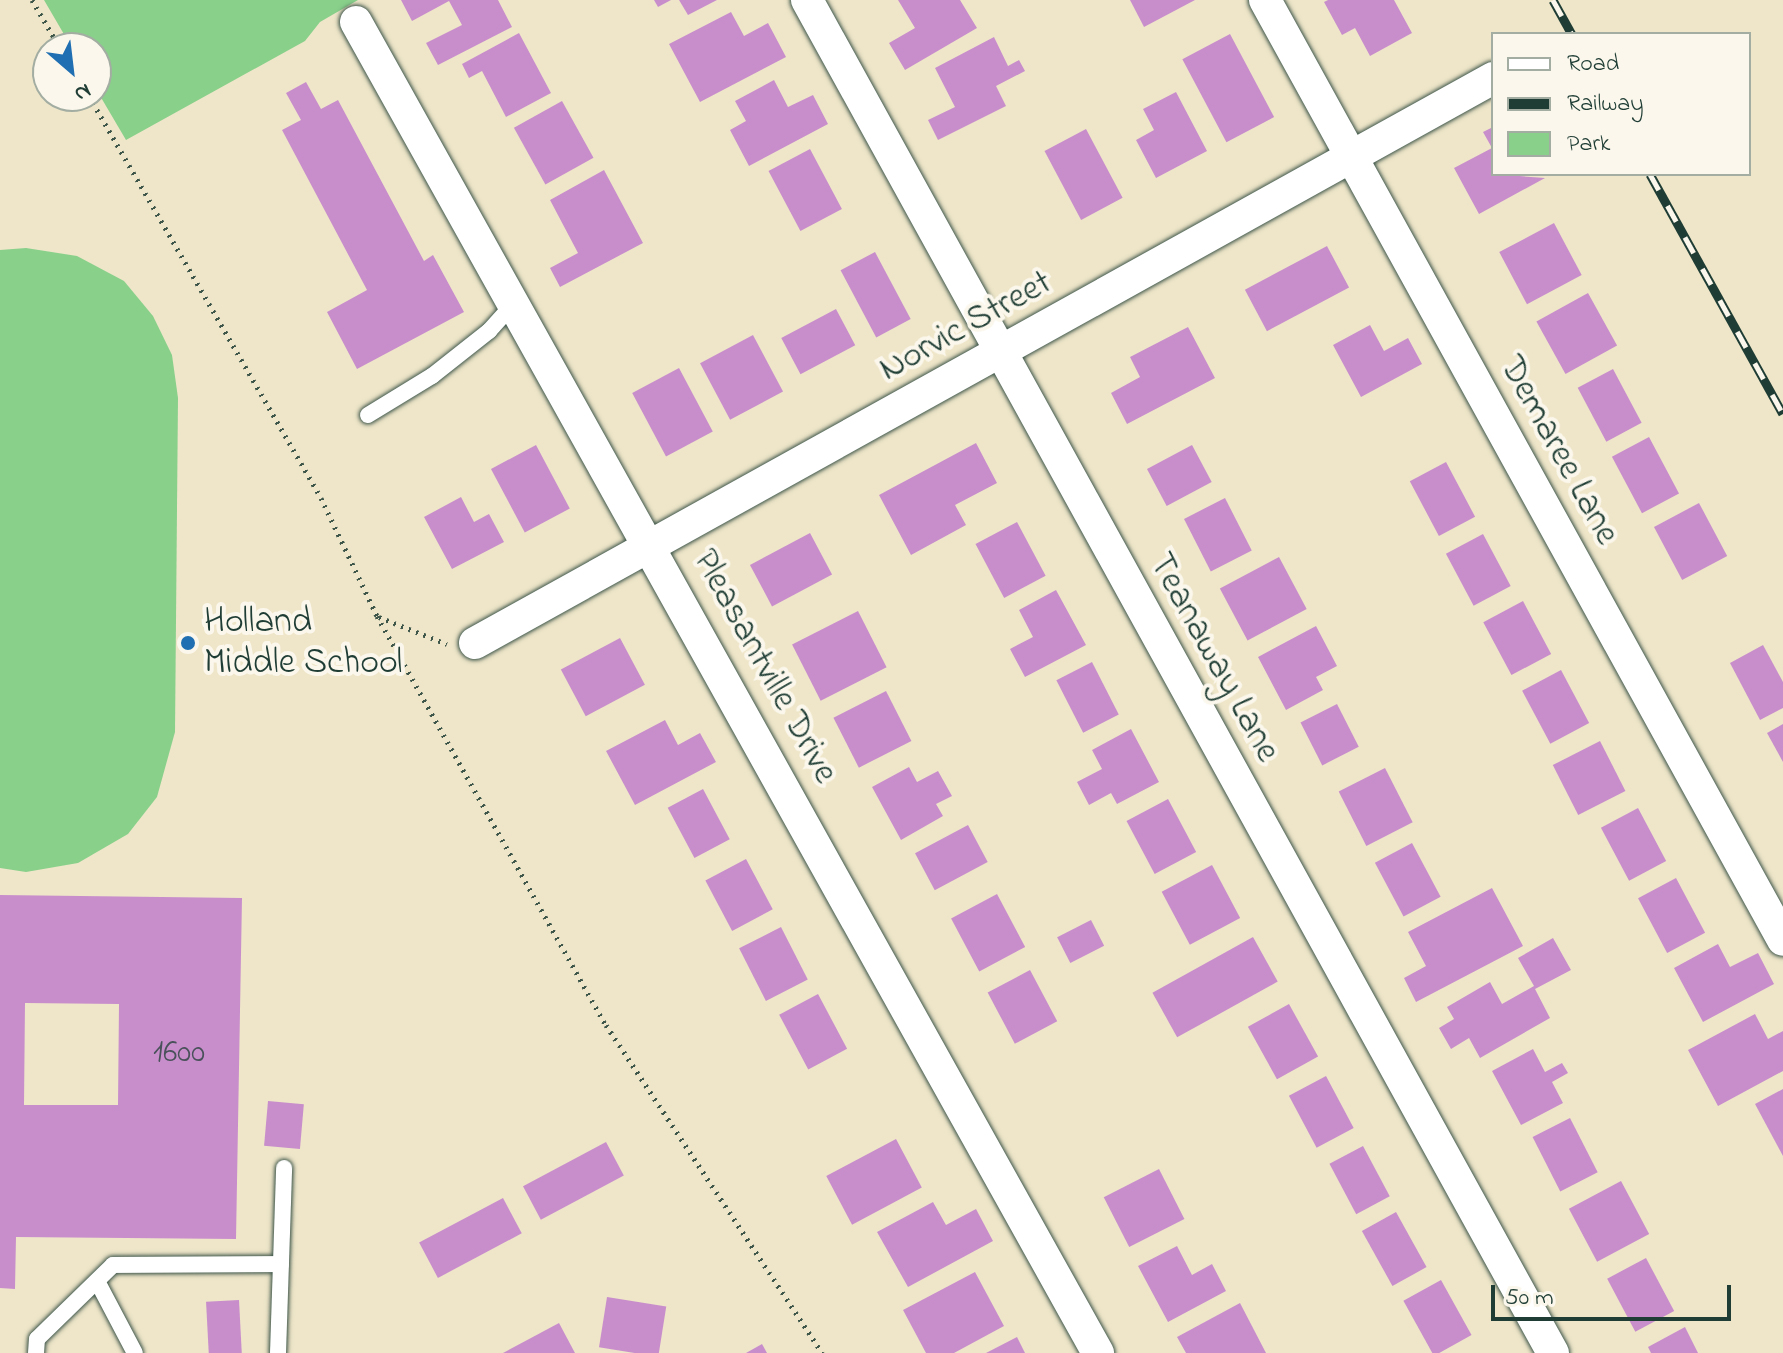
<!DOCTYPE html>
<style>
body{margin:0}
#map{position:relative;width:1783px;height:1353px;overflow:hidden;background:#efe6c9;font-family:"Indie Flower",sans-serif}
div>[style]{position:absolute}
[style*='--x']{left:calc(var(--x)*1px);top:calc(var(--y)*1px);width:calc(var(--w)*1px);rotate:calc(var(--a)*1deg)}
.green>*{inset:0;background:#89d08b}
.building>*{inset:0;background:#c88ecc;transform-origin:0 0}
.path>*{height:5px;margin-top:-2.5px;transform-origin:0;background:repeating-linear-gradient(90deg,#3e564a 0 2px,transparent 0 8px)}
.roads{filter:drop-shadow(0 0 2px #3e564a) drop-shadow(0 0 2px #3e564a)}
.service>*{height:16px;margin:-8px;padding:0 8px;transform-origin:8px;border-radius:8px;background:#fff}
.minor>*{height:32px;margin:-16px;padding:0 16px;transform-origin:16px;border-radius:16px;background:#fff}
.rail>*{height:9px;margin-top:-4.5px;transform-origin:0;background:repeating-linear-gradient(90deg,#fbf7ec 0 18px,#1f3d34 0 36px);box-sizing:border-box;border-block:2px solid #1f3d34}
.dots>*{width:22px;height:22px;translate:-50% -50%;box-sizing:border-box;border:4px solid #fbf7ec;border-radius:50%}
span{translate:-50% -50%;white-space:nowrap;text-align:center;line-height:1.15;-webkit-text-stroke:8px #fbf7ec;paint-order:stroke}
.number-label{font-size:32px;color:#49515a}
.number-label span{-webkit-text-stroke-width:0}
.street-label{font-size:36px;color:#1f3d34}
.poi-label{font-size:36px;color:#1f3d34}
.left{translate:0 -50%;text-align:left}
.legend{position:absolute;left:1491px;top:32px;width:260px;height:144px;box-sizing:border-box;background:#fbf7ec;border:2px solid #a3ada2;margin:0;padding:10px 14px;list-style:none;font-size:24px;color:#1f3d34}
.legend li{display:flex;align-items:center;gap:16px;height:40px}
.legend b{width:40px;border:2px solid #a3ada2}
.north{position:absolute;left:32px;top:32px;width:80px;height:80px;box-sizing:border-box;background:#fbf7ec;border:2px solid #a3ada2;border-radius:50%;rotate:152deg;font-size:22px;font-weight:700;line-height:32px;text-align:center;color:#1f3d34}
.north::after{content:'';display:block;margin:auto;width:28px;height:36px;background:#1f6fb2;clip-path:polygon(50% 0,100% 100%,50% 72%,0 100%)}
.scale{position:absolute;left:1491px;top:1285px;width:240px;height:36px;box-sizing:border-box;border:4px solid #1f3d34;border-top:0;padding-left:10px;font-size:24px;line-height:28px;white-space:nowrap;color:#1f3d34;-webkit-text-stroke:6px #fbf7ec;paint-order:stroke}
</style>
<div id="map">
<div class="green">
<i style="clip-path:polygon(44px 0,358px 0,320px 22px,305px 41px,126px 140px,96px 89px,96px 48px,72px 48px)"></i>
<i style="clip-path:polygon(26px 248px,77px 256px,124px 281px,153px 316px,172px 355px,178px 398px,175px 732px,157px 797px,128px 834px,78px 863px,26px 872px,0 868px,0 250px)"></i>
</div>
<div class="building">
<i style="clip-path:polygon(401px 0,498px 0,512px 27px,438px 65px,426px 43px,462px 25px,449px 1px,412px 21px)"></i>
<i style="clip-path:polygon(654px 0,671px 0,658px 7px)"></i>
<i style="clip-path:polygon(679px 0,717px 0,688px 15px)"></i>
<i style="clip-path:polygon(898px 0,960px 0,977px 28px,905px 70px,889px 43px,915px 28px)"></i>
<i style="clip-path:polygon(1130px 0,1195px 0,1144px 27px)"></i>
<i style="clip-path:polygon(1328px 0,1394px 0,1412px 33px,1370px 56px,1355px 28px,1342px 35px,1324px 2px)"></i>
<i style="clip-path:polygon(731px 12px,744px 36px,768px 23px,786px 57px,700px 102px,669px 44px)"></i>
<i style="clip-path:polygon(519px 33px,551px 93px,506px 117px,482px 71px,469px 78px,462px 64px)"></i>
<i style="left:1230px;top:34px;width:94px;height:54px;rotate:62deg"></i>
<i style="clip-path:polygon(994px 37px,1008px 66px,1019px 60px,1025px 71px,996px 86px,1006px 106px,938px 140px,928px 120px,955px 107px,935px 68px)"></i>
<i style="clip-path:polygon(774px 80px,788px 107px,813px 95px,828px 124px,749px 166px,730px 130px,746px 121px,735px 101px)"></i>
<i style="clip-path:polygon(306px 82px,321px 109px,338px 100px,424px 261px,433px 255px,464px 312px,357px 369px,327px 312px,367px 290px,282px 130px,301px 120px,286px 93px)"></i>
<i style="clip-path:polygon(1176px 92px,1207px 151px,1156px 178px,1136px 140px,1154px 130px,1143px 109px)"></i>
<i style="left:562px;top:101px;width:65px;height:55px;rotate:61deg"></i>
<i style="clip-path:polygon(1493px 127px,1493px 174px,1545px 178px,1479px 214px,1454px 168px,1492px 148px,1483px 132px)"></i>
<i style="left:1086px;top:129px;width:78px;height:47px;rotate:62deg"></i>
<i style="left:810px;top:149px;width:68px;height:47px;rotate:62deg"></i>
<i style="clip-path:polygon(604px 170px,643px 243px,560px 287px,550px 268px,578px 253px,550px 200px)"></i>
<i style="left:1554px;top:223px;width:59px;height:62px;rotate:62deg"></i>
<i style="left:1327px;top:246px;width:47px;height:93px;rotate:62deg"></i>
<i style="left:875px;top:252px;width:76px;height:39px;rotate:62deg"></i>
<i style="left:1588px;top:293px;width:60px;height:59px;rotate:61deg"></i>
<i style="left:836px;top:309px;width:41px;height:62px;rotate:62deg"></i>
<i style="clip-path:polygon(1370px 325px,1384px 351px,1408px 338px,1422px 364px,1361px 397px,1333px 345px)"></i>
<i style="clip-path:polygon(1188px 327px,1215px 378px,1127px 424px,1111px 393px,1140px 377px,1130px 357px)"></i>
<i style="left:753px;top:335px;width:64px;height:60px;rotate:62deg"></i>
<i style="left:679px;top:368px;width:72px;height:53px;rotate:62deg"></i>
<i style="left:1613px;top:369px;width:61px;height:40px;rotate:62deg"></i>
<i style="left:1649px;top:437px;width:64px;height:42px;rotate:62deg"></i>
<i style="clip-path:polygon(976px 443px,997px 483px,955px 505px,966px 525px,911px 555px,879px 495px)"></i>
<i style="left:536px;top:445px;width:72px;height:51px;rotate:62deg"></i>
<i style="left:1192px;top:445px;width:42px;height:51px;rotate:62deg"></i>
<i style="left:1446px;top:462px;width:62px;height:41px;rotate:62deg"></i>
<i style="clip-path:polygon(461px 497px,474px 522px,489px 514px,504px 542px,452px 569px,424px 517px)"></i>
<i style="left:1225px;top:498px;width:59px;height:46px;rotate:63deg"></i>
<i style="left:1699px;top:503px;width:60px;height:51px;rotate:62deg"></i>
<i style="left:1017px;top:522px;width:61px;height:47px;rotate:62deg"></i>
<i style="left:810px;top:533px;width:47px;height:68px;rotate:62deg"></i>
<i style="left:1483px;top:534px;width:59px;height:42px;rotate:62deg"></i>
<i style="left:1279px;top:557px;width:59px;height:67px;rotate:62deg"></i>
<i style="clip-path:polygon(1056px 590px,1086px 645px,1025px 677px,1010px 649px,1033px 637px,1019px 610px)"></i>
<i style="left:1523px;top:601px;width:60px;height:45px;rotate:62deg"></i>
<i style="left:858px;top:611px;width:63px;height:74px;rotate:63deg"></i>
<i style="clip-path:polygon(1316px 626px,1337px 666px,1316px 677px,1323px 690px,1286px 710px,1258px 657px)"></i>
<i style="left:620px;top:638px;width:53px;height:67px;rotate:62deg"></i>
<i style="clip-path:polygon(1763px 645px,1783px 682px,1783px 708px,1760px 720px,1730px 663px)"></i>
<i style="left:1092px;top:662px;width:59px;height:40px;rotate:63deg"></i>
<i style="left:1561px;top:670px;width:60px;height:44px;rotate:62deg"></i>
<i style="left:886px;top:691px;width:56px;height:59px;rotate:63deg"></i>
<i style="left:1337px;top:704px;width:48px;height:41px;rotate:63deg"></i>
<i style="clip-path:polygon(665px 720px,678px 745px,700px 733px,716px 762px,635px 805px,606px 751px)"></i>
<i style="clip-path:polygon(1783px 724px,1783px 762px,1767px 733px)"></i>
<i style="clip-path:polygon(1131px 729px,1159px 782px,1117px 804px,1111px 793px,1089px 805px,1077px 782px,1102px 769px,1092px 750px)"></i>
<i style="left:1600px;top:741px;width:56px;height:53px;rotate:63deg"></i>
<i style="clip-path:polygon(909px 767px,917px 782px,938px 771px,952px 796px,936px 804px,943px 816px,901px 840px,872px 787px)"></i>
<i style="left:1385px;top:768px;width:61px;height:52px;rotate:63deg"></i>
<i style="left:703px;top:789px;width:57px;height:40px;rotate:62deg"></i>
<i style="left:1168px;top:799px;width:60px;height:47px;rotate:62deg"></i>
<i style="left:1638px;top:808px;width:60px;height:42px;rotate:62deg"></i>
<i style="left:968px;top:825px;width:42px;height:60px;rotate:62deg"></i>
<i style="left:1412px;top:843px;width:61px;height:42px;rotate:62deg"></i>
<i style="left:746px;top:859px;width:57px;height:46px;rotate:62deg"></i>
<i style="left:1212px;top:865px;width:60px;height:57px;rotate:62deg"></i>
<i style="left:1676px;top:878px;width:62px;height:43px;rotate:62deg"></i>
<i style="clip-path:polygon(1492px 888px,1523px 946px,1416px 1002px,1404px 978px,1426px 966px,1408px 932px)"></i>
<i style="left:997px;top:894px;width:60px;height:52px;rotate:62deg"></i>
<i style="clip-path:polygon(evenodd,0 895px,242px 898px,236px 1239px,16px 1237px,15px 1289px,0 1288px,0 895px,25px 1003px,119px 1004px,118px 1105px,24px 1105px,25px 1003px)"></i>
<i style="left:1091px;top:920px;width:29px;height:38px;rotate:63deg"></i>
<i style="left:781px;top:927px;width:59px;height:47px;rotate:63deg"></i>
<i style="left:1253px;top:937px;width:51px;height:115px;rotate:61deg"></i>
<i style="clip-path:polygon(1553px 938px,1571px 970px,1535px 989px,1550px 1018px,1480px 1058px,1469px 1038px,1451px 1049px,1439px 1028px,1454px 1019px,1447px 1007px,1490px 982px,1502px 1004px,1534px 986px,1518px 958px)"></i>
<i style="clip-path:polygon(1718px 944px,1730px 967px,1758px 953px,1774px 984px,1703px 1022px,1674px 968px)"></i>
<i style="left:1030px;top:970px;width:58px;height:48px;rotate:62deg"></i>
<i style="left:818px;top:994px;width:62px;height:44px;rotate:62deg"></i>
<i style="left:1289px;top:1004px;width:60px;height:47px;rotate:61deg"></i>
<i style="clip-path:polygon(1755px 1014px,1768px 1039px,1783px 1031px,1783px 1071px,1718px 1106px,1688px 1050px)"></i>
<i style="clip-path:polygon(1533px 1049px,1545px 1072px,1562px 1063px,1568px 1073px,1552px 1082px,1563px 1103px,1521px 1125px,1492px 1071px)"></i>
<i style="left:1326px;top:1076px;width:59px;height:42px;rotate:62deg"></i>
<i style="clip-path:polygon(1783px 1089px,1783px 1156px,1755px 1104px)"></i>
<i style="left:268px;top:1101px;width:36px;height:45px;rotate:5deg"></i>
<i style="left:1570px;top:1118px;width:61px;height:42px;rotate:63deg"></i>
<i style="left:896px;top:1139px;width:55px;height:79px;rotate:62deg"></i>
<i style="left:606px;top:1142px;width:38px;height:94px;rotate:62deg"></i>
<i style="left:1363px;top:1146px;width:57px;height:38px;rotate:62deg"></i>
<i style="left:1159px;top:1169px;width:56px;height:62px;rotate:63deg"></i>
<i style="left:1621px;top:1181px;width:60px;height:59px;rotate:62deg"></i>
<i style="left:503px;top:1198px;width:40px;height:95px;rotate:62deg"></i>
<i style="clip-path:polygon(933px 1202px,946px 1225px,976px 1209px,993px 1241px,908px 1287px,877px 1232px)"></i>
<i style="left:1396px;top:1212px;width:63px;height:39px;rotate:61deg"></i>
<i style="clip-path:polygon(1177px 1246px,1192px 1275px,1212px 1264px,1226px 1291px,1168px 1322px,1138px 1266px)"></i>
<i style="left:1646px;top:1258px;width:60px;height:44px;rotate:62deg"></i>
<i style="clip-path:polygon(975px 1272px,1004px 1326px,954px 1353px,926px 1353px,903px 1310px)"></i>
<i style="left:1441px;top:1280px;width:63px;height:43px;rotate:61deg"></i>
<i style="left:607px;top:1297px;width:60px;height:51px;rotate:9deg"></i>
<i style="left:239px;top:1300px;width:53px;height:33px;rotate:87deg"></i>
<i style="clip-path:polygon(1240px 1303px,1266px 1353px,1186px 1353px,1177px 1337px)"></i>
<i style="clip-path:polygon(559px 1323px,575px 1353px,503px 1353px)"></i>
<i style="clip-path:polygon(1685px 1327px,1698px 1353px,1651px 1353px,1648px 1347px)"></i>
<i style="clip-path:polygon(1017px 1337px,1025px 1353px,986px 1353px)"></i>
<i style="clip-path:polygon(762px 1344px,767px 1353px,746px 1353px)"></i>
</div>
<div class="path">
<i style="--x:32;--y:0;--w:56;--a:59.7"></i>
<i style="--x:89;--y:96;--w:464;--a:60"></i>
<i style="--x:321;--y:498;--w:131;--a:64.6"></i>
<i style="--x:377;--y:616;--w:469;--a:60.8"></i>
<i style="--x:606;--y:1025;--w:393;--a:56.6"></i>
<i style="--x:379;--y:617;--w:73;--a:21.7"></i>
</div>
<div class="roads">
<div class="service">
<i style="--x:368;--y:415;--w:75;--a:-31.4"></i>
<i style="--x:432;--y:376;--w:73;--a:-38.3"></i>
<i style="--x:489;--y:331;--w:38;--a:-48"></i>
<i style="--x:97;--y:1281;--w:81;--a:62.2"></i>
<i style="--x:36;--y:1353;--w:14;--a:-86"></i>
<i style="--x:37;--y:1339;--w:106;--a:-44.2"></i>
<i style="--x:113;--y:1265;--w:168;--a:-0.3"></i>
<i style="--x:278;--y:1353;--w:185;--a:-88.1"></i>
</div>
<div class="minor">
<i style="--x:807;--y:0;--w:1545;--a:61.13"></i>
<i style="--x:1265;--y:0;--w:1073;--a:61.14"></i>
<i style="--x:356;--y:22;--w:1524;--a:60.86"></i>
<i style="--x:475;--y:643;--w:1164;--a:-29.03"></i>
</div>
</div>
<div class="rail">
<i style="--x:1553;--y:0;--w:39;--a:61"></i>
<i style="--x:1650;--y:174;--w:274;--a:61"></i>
</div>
<div class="dots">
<i style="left:188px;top:643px;background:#1f6fb2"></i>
</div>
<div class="number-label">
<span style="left:179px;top:1054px">1600</span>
</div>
<div class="street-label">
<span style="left:966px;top:327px;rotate:-29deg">Norvic Street</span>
<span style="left:1558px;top:451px;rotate:61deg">Demaree Lane</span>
<span style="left:1213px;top:658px;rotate:61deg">Teanaway Lane</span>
<span style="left:764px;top:667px;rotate:61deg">Pleasantville Drive</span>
</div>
<div class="poi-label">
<span class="left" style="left:204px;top:643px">Holland<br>Middle School</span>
</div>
<ul class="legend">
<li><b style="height:10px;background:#fff"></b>Road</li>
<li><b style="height:10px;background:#1f3d34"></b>Railway</li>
<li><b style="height:22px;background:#89d08b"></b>Park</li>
</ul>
<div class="north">N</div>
<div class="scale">50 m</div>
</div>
